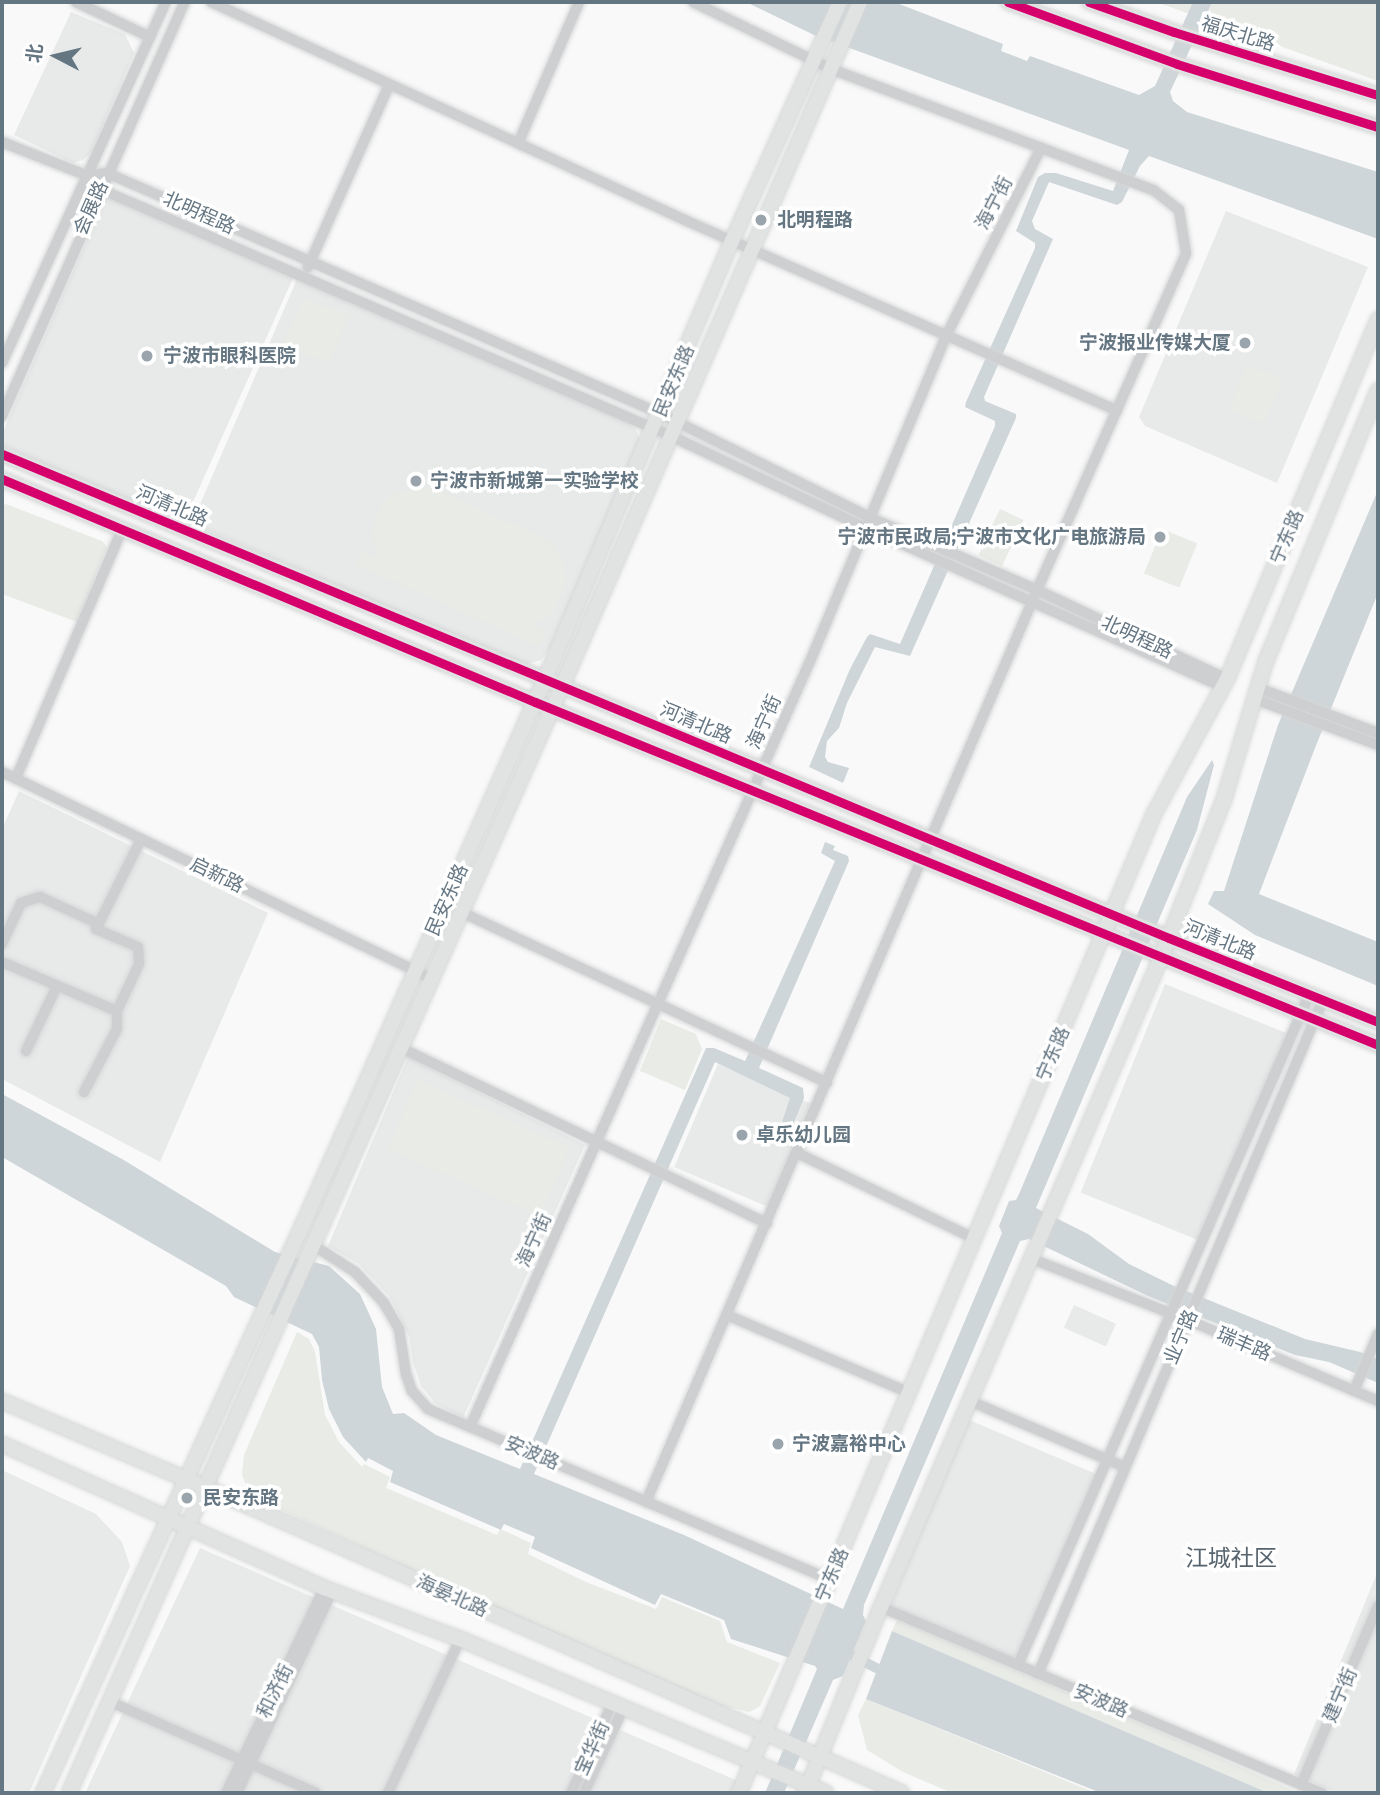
<!DOCTYPE html>
<meta charset="utf-8">
<style>
body{margin:0}
#map{position:relative;width:1380px;height:1795px;overflow:hidden;background:#f9f9f9;font-family:"Fira Sans","Noto Sans SC",sans-serif}
div>[style]{position:absolute}
[style*='--x']{left:calc(var(--x)*1px);top:calc(var(--y)*1px);width:calc(var(--w)*1px);rotate:calc(var(--a)*1deg)}
.built>*{inset:0;background:#e8e9e9;transform-origin:0 0}
.green>*{inset:0;background:#e8ebe6;transform-origin:0 0}
.water>*{inset:0;background:#ced6d9}
.canal>*{height:10px;margin:-5px;padding:0 5px;transform-origin:5px;border-radius:5px;background:#ced6d9}
.roads{filter:drop-shadow(0 0 2px #d5d6d7) drop-shadow(0 0 2px #d5d6d7)}
.minor>*{height:10px;margin:-5px;padding:0 5px;transform-origin:5px;border-radius:5px;background:#cecfd0}
.major>*{height:14px;margin:-7px;padding:0 7px;transform-origin:7px;border-radius:7px;background:#e1e2e2}
.cycleway>*{height:9px;margin:-4.5px;padding:0 4.5px;transform-origin:4.5px;border-radius:4.5px;background:#d6006c}
.dots>*{width:19px;height:19px;translate:-50% -50%;box-sizing:border-box;border:4px solid #fff;border-radius:50%}
span{translate:-50% -50%;white-space:nowrap;text-align:center;line-height:1.15;-webkit-text-stroke:7px #fff;paint-order:stroke}
.street-label{font-size:19px;color:#657683}
.poi-label{font-size:19px;color:#657683;font-weight:700}
.left{translate:0 -50%;text-align:left}
.right{translate:-100% -50%;text-align:right}
.quarter-label{font-size:23px;color:#57646e}
.frame{position:absolute;inset:0;border:4px solid #657683;pointer-events:none}
.north{position:absolute;left:21px;top:21px;width:70px;height:70px;-webkit-text-stroke:5px #fff;paint-order:stroke;rotate:277deg;font-size:19px;font-weight:700;line-height:28px;text-align:center;color:#657683}
.north::after{content:'';display:block;margin:auto;width:24px;height:32px;background:#657683;clip-path:polygon(50% 0,100% 100%,50% 72%,0 100%)}
</style>
<div id="map">
<div class="built">
<i style="clip-path:polygon(71px 12px,125px 34px,134px 53px,91px 153px,83px 160px,73px 163px,14px 135px)"></i>
<i style="clip-path:polygon(107px 194px,293px 278px,185px 520px,115px 495px,2px 445px,2px 434px)"></i>
<i style="clip-path:polygon(1226px 211px,1368px 267px,1277px 483px,1145px 426px,1139px 417px)"></i>
<i style="clip-path:polygon(297px 279px,625px 420px,635px 428px,640px 439px,549px 650px,541px 660px,524px 665px,192px 523px)"></i>
<i style="clip-path:polygon(19px 791px,268px 913px,160px 1162px,2px 1079px,2px 829px)"></i>
<i style="left:1165px;top:984px;width:131px;height:225px;rotate:22deg"></i>
<i style="clip-path:polygon(408px 1057px,585px 1145px,463px 1418px,435px 1403px,421px 1386px,413px 1362px,409px 1336px,390px 1297px,359px 1264px,328px 1246px)"></i>
<i style="left:718px;top:1064px;width:104px;height:112px;rotate:23deg"></i>
<i style="left:1074px;top:1305px;width:46px;height:25px;rotate:24deg"></i>
<i style="left:969px;top:1420px;width:140px;height:202px;rotate:23deg"></i>
<i style="clip-path:polygon(2px 1470px,96px 1514px,122px 1542px,130px 1566px,29px 1793px,2px 1793px)"></i>
<i style="clip-path:polygon(200px 1548px,738px 1781px,733px 1793px,85px 1793px)"></i>
<i style="clip-path:polygon(1378px 1571px,1378px 1793px,1335px 1793px,1294px 1774px)"></i>
</div>
<div class="green">
<i style="clip-path:polygon(1156px 2px,1378px 2px,1378px 81px)"></i>
<i style="left:304px;top:297px;width:49px;height:51px;rotate:24deg"></i>
<i style="left:1247px;top:365px;width:38px;height:48px;rotate:22deg"></i>
<i style="clip-path:polygon(419px 487px,433px 489px,540px 536px,555px 547px,564px 565px,566px 583px,552px 614px,531px 625px,545px 633px,540px 647px,355px 564px,361px 552px,377px 558px,372px 530px,381px 506px,390px 496px)"></i>
<i style="clip-path:polygon(6px 504px,102px 541px,107px 547px,77px 622px,2px 594px,2px 506px)"></i>
<i style="left:1000px;top:509px;width:26px;height:51px;rotate:25deg"></i>
<i style="left:1162px;top:529px;width:38px;height:48px;rotate:22deg"></i>
<i style="clip-path:polygon(661px 1019px,696px 1034px,702px 1049px,685px 1090px,640px 1071px)"></i>
<i style="left:418px;top:1080px;width:166px;height:75px;rotate:24deg"></i>
<i style="clip-path:polygon(297px 1332px,309px 1339px,315px 1352px,325px 1415px,339px 1442px,362px 1467px,364px 1464px,390px 1477px,386px 1488px,497px 1535px,500px 1529px,531px 1543px,528px 1554px,586px 1582px,656px 1609px,662px 1597px,720px 1621px,727px 1642px,780px 1663px,760px 1706px,750px 1712px,718px 1705px,438px 1582px,251px 1496px,242px 1475px,244px 1455px)"></i>
<i style="clip-path:polygon(897px 1620px,1174px 1738px,1299px 1793px,1268px 1793px,892px 1631px)"></i>
<i style="clip-path:polygon(866px 1699px,1096px 1793px,952px 1793px,903px 1772px,867px 1750px,858px 1715px)"></i>
</div>
<div class="water">
<i style="clip-path:polygon(746px 2px,894px 2px,1003px 44px,1001px 51px,1027px 61px,1030px 56px,1139px 95px,1155px 86px,1193px 2px,1212px 2px,1170px 92px,1173px 101px,1187px 112px,1378px 172px,1378px 239px,1149px 156px,1140px 166px,1122px 202px,1117px 205px,1049px 182px,1032px 221px,1035px 229px,1053px 239px,984px 397px,985px 401px,1016px 414px,1016px 418px,910px 656px,875px 647px,847px 703px,839px 728px,827px 741px,825px 757px,828px 762px,849px 768px,843px 783px,809px 767px,850px 669px,867px 637px,870px 634px,900px 644px,995px 426px,995px 421px,965px 407px,966px 402px,1035px 248px,1035px 243px,1016px 231px,1038px 177px,1045px 173px,1056px 173px,1113px 191px,1129px 150px,814px 35px)"></i>
<i style="clip-path:polygon(1378px 490px,1378px 593px,1315px 748px,1259px 894px,1378px 942px,1378px 986px,1255px 935px,1208px 904px,1214px 891px,1224px 891px,1278px 725px)"></i>
<i style="clip-path:polygon(1212px 760px,1214px 765px,1197px 830px,1036px 1208px,1088px 1234px,1129px 1264px,1174px 1286px,1305px 1339px,1360px 1352px,1378px 1359px,1378px 1383px,1329px 1362px,1295px 1355px,1148px 1296px,1029px 1239px,1020px 1241px,864px 1605px,863px 1615px,866px 1621px,843px 1676px,833px 1680px,784px 1793px,765px 1793px,817px 1669px,815px 1666px,731px 1639px,724px 1620px,661px 1594px,655px 1605px,531px 1548px,535px 1537px,504px 1524px,501px 1530px,390px 1482px,393px 1471px,368px 1458px,366px 1462px,343px 1437px,329px 1409px,322px 1380px,319px 1347px,312px 1334px,234px 1297px,226px 1286px,2px 1157px,2px 1094px,122px 1159px,275px 1252px,329px 1266px,360px 1294px,376px 1329px,382px 1387px,393px 1414px,404px 1413px,436px 1435px,520px 1469px,706px 1048px,714px 1048px,745px 1061px,835px 861px,821px 853px,825px 842px,835px 846px,833px 850px,848px 856px,849px 861px,759px 1068px,803px 1088px,804px 1098px,790px 1132px,780px 1128px,790px 1098px,715px 1062px,534px 1474px,684px 1535px,843px 1609px,1002px 1233px,999px 1226px,1009px 1201px,1016px 1200px,1019px 1194px,1187px 797px)"></i>
<i style="clip-path:polygon(892px 1631px,1259px 1789px,1268px 1793px,1101px 1793px,866px 1699px)"></i>
</div>
<div class="canal">
<i style="--x:839;--y:1649;--w:57;--a:27"></i>
</div>
<div class="roads">
<div class="minor">
<i style="--x:76;--y:2;--w:82;--a:25.3"></i>
<i style="--x:211;--y:2;--w:524;--a:24.71"></i>
<i style="--x:687;--y:221;--w:470;--a:23.8"></i>
<i style="--x:2;--y:142;--w:92;--a:21.6"></i>
<i style="--x:88;--y:176;--w:18;--a:47"></i>
<i style="--x:100;--y:189;--w:622;--a:23.39"></i>
<i style="--x:671;--y:436;--w:216;--a:25.3"></i>
<i style="--x:866;--y:528;--w:391;--a:24"></i>
<i style="--x:521;--y:145;--w:6;--a:-99"></i>
<i style="--x:520;--y:139;--w:149;--a:-66.7"></i>
<i style="--x:88;--y:176;--w:19;--a:-9"></i>
<i style="--x:107;--y:173;--w:604;--a:23.51"></i>
<i style="--x:661;--y:414;--w:234;--a:26.3"></i>
<i style="--x:871;--y:518;--w:181;--a:23.4"></i>
<i style="--x:1037;--y:590;--w:210;--a:25.1"></i>
<i style="--x:308;--y:267;--w:199;--a:-66"></i>
<i style="--x:2;--y:363;--w:397;--a:-65.6"></i>
<i style="--x:2;--y:416;--w:453;--a:-66.2"></i>
<i style="--x:1258;--y:688;--w:128;--a:20.6"></i>
<i style="--x:1255;--y:699;--w:131;--a:20.5"></i>
<i style="--x:2;--y:772;--w:477;--a:25.7"></i>
<i style="--x:16;--y:778;--w:271;--a:-66.9"></i>
<i style="--x:461;--y:912;--w:404;--a:25"></i>
<i style="--x:2;--y:944;--w:45;--a:-65.1"></i>
<i style="--x:21;--y:903;--w:20;--a:-18"></i>
<i style="--x:40;--y:897;--w:65;--a:24.6"></i>
<i style="--x:2;--y:962;--w:125;--a:23.1"></i>
<i style="--x:117;--y:1011;--w:52;--a:-64.9"></i>
<i style="--x:139;--y:964;--w:17;--a:-93"></i>
<i style="--x:138;--y:947;--w:46;--a:-156.8"></i>
<i style="--x:96;--y:929;--w:101;--a:-63.4"></i>
<i style="--x:401;--y:1048;--w:406;--a:25.6"></i>
<i style="--x:26;--y:1051;--w:72;--a:-64.5"></i>
<i style="--x:84;--y:1092;--w:71;--a:-62.4"></i>
<i style="--x:117;--y:1029;--w:18;--a:-90"></i>
<i style="--x:797;--y:1153;--w:198;--a:25.8"></i>
<i style="--x:313;--y:1245;--w:50;--a:32.7"></i>
<i style="--x:355;--y:1272;--w:42;--a:46.9"></i>
<i style="--x:384;--y:1303;--w:30;--a:60"></i>
<i style="--x:399;--y:1329;--w:46;--a:81.2"></i>
<i style="--x:406;--y:1374;--w:18;--a:71"></i>
<i style="--x:412;--y:1391;--w:24;--a:48"></i>
<i style="--x:428;--y:1409;--w:437;--a:23"></i>
<i style="--x:1032;--y:1259;--w:168;--a:21.4"></i>
<i style="--x:1188;--y:1320;--w:207;--a:23.1"></i>
<i style="--x:727;--y:1315;--w:199;--a:23.1"></i>
<i style="--x:1354;--y:1391;--w:62;--a:-67.2"></i>
<i style="--x:970;--y:1401;--w:168;--a:23.1"></i>
<i style="--x:470;--y:1427;--w:840;--a:-66.06"></i>
<i style="--x:811;--y:659;--w:350;--a:-67.3"></i>
<i style="--x:946;--y:336;--w:211;--a:-63.2"></i>
<i style="--x:646;--y:1502;--w:992;--a:-66.79"></i>
<i style="--x:1037;--y:590;--w:368;--a:-66.1"></i>
<i style="--x:1186;--y:253;--w:44;--a:-99.2"></i>
<i style="--x:1179;--y:210;--w:33;--a:-142"></i>
<i style="--x:1153;--y:190;--w:344;--a:-159.4"></i>
<i style="--x:831;--y:69;--w:153;--a:-154.1"></i>
<i style="--x:881;--y:1607;--w:479;--a:22.9"></i>
<i style="--x:1018;--y:1665;--w:730;--a:-66.52"></i>
<i style="--x:1038;--y:1674;--w:732;--a:-67.08"></i>
<i style="--x:111;--y:1702;--w:224;--a:23.9"></i>
<i style="--x:1301;--y:1785;--w:195;--a:-66.7"></i>
<i style="--x:226;--y:1793;--w:227;--a:-64.4"></i>
<i style="--x:237;--y:1793;--w:223;--a:-64.8"></i>
<i style="--x:388;--y:1793;--w:170;--a:-64.9"></i>
<i style="--x:571;--y:1793;--w:98;--a:-65.3"></i>
<i style="--x:584;--y:1793;--w:93;--a:-65.1"></i>
</div>
<div class="major">
<i style="--x:1008;--y:2;--w:180;--a:20.1"></i>
<i style="--x:1177;--y:64;--w:211;--a:17.4"></i>
<i style="--x:1089;--y:2;--w:90;--a:19.4"></i>
<i style="--x:1174;--y:32;--w:214;--a:17.2"></i>
<i style="--x:2;--y:454;--w:1263;--a:22.53"></i>
<i style="--x:1169;--y:938;--w:225;--a:21.9"></i>
<i style="--x:2;--y:479;--w:578;--a:22.7"></i>
<i style="--x:535;--y:702;--w:910;--a:22.14"></i>
<i style="--x:2;--y:1401;--w:220;--a:23"></i>
<i style="--x:205;--y:1487;--w:761;--a:23.7"></i>
<i style="--x:2;--y:1444;--w:353;--a:24.1"></i>
<i style="--x:324;--y:1588;--w:145;--a:20.6"></i>
<i style="--x:460;--y:1639;--w:397;--a:22.8"></i>
<i style="--x:43;--y:1793;--w:638;--a:-65.44"></i>
<i style="--x:308;--y:1213;--w:584;--a:-66.07"></i>
<i style="--x:545;--y:679;--w:476;--a:-66.9"></i>
<i style="--x:732;--y:241;--w:262;--a:-65.7"></i>
<i style="--x:69;--y:1793;--w:1189;--a:-65.98"></i>
<i style="--x:553;--y:707;--w:769;--a:-66.47"></i>
<i style="--x:739;--y:1793;--w:1063;--a:-67.03"></i>
<i style="--x:1154;--y:814;--w:153;--a:-61.6"></i>
<i style="--x:1227;--y:679;--w:390;--a:-67.2"></i>
<i style="--x:805;--y:1793;--w:201;--a:-67.8"></i>
<i style="--x:881;--y:1607;--w:710;--a:-66.68"></i>
<i style="--x:1162;--y:955;--w:168;--a:-68.3"></i>
<i style="--x:1224;--y:799;--w:144;--a:-73.1"></i>
<i style="--x:1266;--y:661;--w:293;--a:-67.5"></i>
</div>
</div>
<div class="cycleway">
<i style="--x:1008;--y:2;--w:180;--a:20.1"></i>
<i style="--x:1177;--y:64;--w:211;--a:17.4"></i>
<i style="--x:1089;--y:2;--w:90;--a:19.4"></i>
<i style="--x:1174;--y:32;--w:214;--a:17.2"></i>
<i style="--x:2;--y:454;--w:1263;--a:22.53"></i>
<i style="--x:1169;--y:938;--w:225;--a:21.9"></i>
<i style="--x:2;--y:479;--w:578;--a:22.7"></i>
<i style="--x:535;--y:702;--w:910;--a:22.14"></i>
</div>
<div class="dots">
<i style="left:761px;top:220px;background:#99a4ac"></i>
<i style="left:1245px;top:343px;background:#99a4ac"></i>
<i style="left:147px;top:356px;background:#99a4ac"></i>
<i style="left:416px;top:481px;background:#99a4ac"></i>
<i style="left:1160px;top:537px;background:#99a4ac"></i>
<i style="left:742px;top:1135px;background:#99a4ac"></i>
<i style="left:778px;top:1444px;background:#99a4ac"></i>
<i style="left:187px;top:1498px;background:#99a4ac"></i>
</div>
<div class="street-label">
<span style="left:1238px;top:34px;rotate:17deg">福庆北路</span>
<span style="left:994px;top:203px;rotate:-63deg">海宁街</span>
<span style="left:91px;top:208px;rotate:-66deg">会展路</span>
<span style="left:199px;top:213px;rotate:24deg">北明程路</span>
<span style="left:674px;top:381px;rotate:-67deg">民安东路</span>
<span style="left:172px;top:506px;rotate:23deg">河清北路</span>
<span style="left:1287px;top:537px;rotate:-67deg">宁东路</span>
<span style="left:1137px;top:637px;rotate:25deg">北明程路</span>
<span style="left:764px;top:722px;rotate:-66deg">海宁街</span>
<span style="left:696px;top:723px;rotate:23deg">河清北路</span>
<span style="left:217px;top:875px;rotate:26deg">启新路</span>
<span style="left:447px;top:900px;rotate:-66deg">民安东路</span>
<span style="left:1220px;top:940px;rotate:22deg">河清北路</span>
<span style="left:1053px;top:1054px;rotate:-67deg">宁东路</span>
<span style="left:534px;top:1240px;rotate:-66deg">海宁街</span>
<span style="left:1181px;top:1337px;rotate:-67deg">业宁路</span>
<span style="left:1244px;top:1344px;rotate:23deg">瑞丰路</span>
<span style="left:532px;top:1453px;rotate:23deg">安波路</span>
<span style="left:832px;top:1575px;rotate:-67deg">宁东路</span>
<span style="left:452px;top:1596px;rotate:24deg">海晏北路</span>
<span style="left:275px;top:1691px;rotate:-64deg">和济街</span>
<span style="left:1340px;top:1695px;rotate:-67deg">建宁街</span>
<span style="left:1101px;top:1701px;rotate:23deg">安波路</span>
<span style="left:592px;top:1748px;rotate:-66deg">宝华街</span>
</div>
<div class="poi-label">
<span class="left" style="left:777px;top:220px">北明程路</span>
<span class="right" style="left:1231px;top:343px">宁波报业传媒大厦</span>
<span class="left" style="left:163px;top:356px">宁波市眼科医院</span>
<span class="left" style="left:430px;top:481px">宁波市新城第一实验学校</span>
<span class="right" style="left:1146px;top:537px">宁波市民政局;宁波市文化广电旅游局</span>
<span class="left" style="left:756px;top:1135px">卓乐幼儿园</span>
<span class="left" style="left:792px;top:1444px">宁波嘉裕中心</span>
<span class="left" style="left:203px;top:1498px">民安东路</span>
</div>
<div class="quarter-label">
<span style="left:1231px;top:1558px">江城社区</span>
</div>
<div class="frame"></div>
<div class="north">北</div>
</div>
